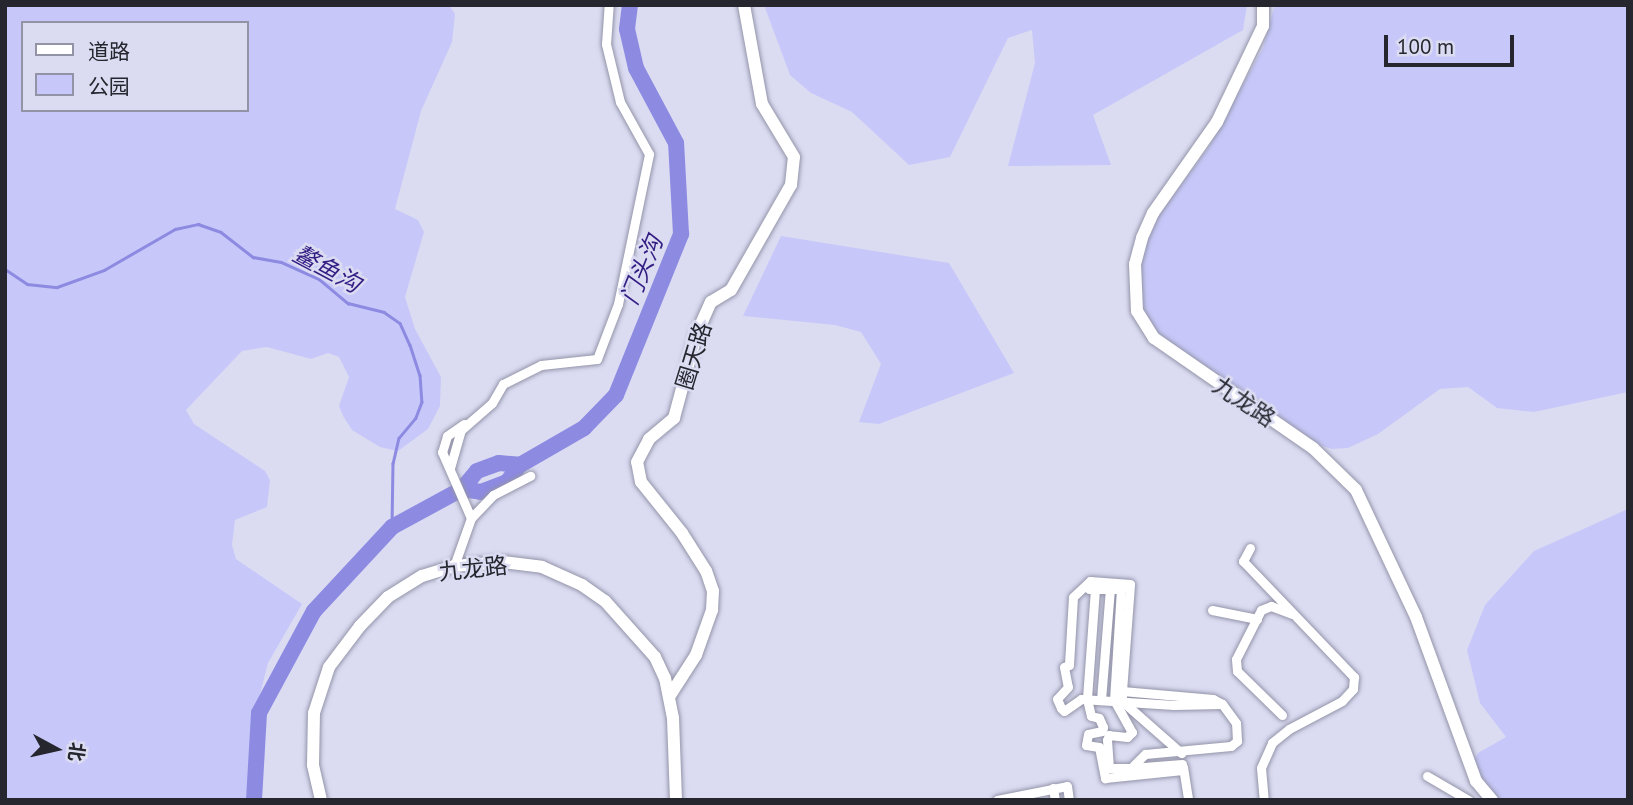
<!DOCTYPE html>
<meta charset="utf-8">
<style>
body{margin:0}
#map{position:relative;width:1633px;height:805px;overflow:hidden;background:#dbdcf2;font-family:"PT Sans","Noto Sans SC",sans-serif}
div>[style]{position:absolute}
[style*='--x']{left:calc(var(--x)*1px);top:calc(var(--y)*1px);width:calc(var(--w)*1px);rotate:calc(var(--a)*1deg)}
.green>*{inset:0;background:#c7c8f9}
.stream>*{height:2.5px;margin:-1.25px;padding:0 1.25px;transform-origin:1.25px;border-radius:1.25px;background:#8d8ae2}
.river>*{height:16px;margin:-8px;padding:0 8px;transform-origin:8px;border-radius:8px;background:#8d8ae2}
.roads{filter:drop-shadow(0 0 2px #9394a9) drop-shadow(0 0 2px #9394a9)}
.street>*{height:9px;margin:-4.5px;padding:0 4.5px;transform-origin:4.5px;border-radius:4.5px;background:#fff}
.secondary>*{height:12px;margin:-6px;padding:0 6px;transform-origin:6px;border-radius:6px;background:#fff}
span{translate:-50% -50%;white-space:nowrap;text-align:center;line-height:1.15;-webkit-text-stroke:5px #dbdcf2;paint-order:stroke}
.street-label{font-size:23px;color:#25262e}
.water-label{font-size:24px;color:#331d83;font-style:italic}
.frame{position:absolute;inset:0;border:7px solid #25262e;pointer-events:none}
.legend{position:absolute;left:21px;top:21px;width:228px;height:91px;box-sizing:border-box;background:#dbdcf2;border:2px solid #9293a4;margin:0;padding:9px 12px;list-style:none;font-size:21px;color:#25262e}
.legend li{display:flex;align-items:center;gap:14px;height:35px}
.legend b{width:35px;border:2px solid #9293a4}
.north{position:absolute;left:21px;top:714px;width:70px;height:70px;-webkit-text-stroke:5px #dbdcf2;paint-order:stroke;rotate:98deg;font-size:19px;font-weight:700;line-height:28px;text-align:center;color:#25262e}
.north::after{content:'';display:block;margin:auto;width:24px;height:32px;background:#25262e;clip-path:polygon(50% 0,100% 100%,50% 72%,0 100%)}
.scale{position:absolute;left:1384px;top:35px;width:130px;height:32px;box-sizing:border-box;border:4px solid #25262e;border-top:0;padding-left:9px;font-size:21px;line-height:24px;white-space:nowrap;color:#25262e;-webkit-text-stroke:5px #dbdcf2;paint-order:stroke}
</style>
<div id="map">
<div class="green">
<i style="clip-path:polygon(evenodd,5px 5px,449px 5px,455px 14px,452px 42px,421px 111px,395px 209px,418px 220px,424px 232px,405px 297px,415px 329px,441px 377px,440px 406px,428px 429px,398px 451px,380px 447px,352px 430px,343px 416px,339px 406px,349px 377px,339px 357px,328px 353px,311px 359px,267px 347px,242px 351px,186px 410px,194px 424px,265px 471px,270px 480px,267px 507px,235px 520px,232px 545px,236px 559px,302px 604px,268px 663px,254px 718px,246px 800px,5px 800px,5px 5px,23px 23px,247px 23px,247px 110px,23px 110px,23px 23px)"></i>
<i style="clip-path:polygon(764px 5px,1247px 5px,1243px 30px,1093px 115px,1111px 165px,1008px 166px,1035px 63px,1032px 30px,1008px 38px,950px 157px,909px 165px,852px 112px,811px 93px,790px 75px)"></i>
<i style="clip-path:polygon(1275px 5px,1628px 5px,1628px 392px,1534px 412px,1497px 408px,1468px 387px,1440px 389px,1378px 434px,1348px 448px,1332px 449px,1303px 440px,1262px 401px,1197px 366px,1141px 321px,1133px 276px,1147px 232px,1209px 147px,1263px 48px)"></i>
<i style="clip-path:polygon(781px 236px,949px 263px,1014px 373px,879px 424px,859px 422px,881px 364px,861px 332px,835px 325px,743px 316px)"></i>
<i style="clip-path:polygon(1628px 509px,1628px 800px,1490px 800px,1470px 768px,1478px 753px,1506px 737px,1480px 703px,1467px 650px,1485px 605px,1534px 551px)"></i>
</div>
<div class="stream">
<i style="--x:5;--y:269;--w:27;--a:34"></i>
<i style="--x:27;--y:284;--w:30;--a:6"></i>
<i style="--x:57;--y:287;--w:50;--a:-19.9"></i>
<i style="--x:104;--y:270;--w:82;--a:-30"></i>
<i style="--x:175;--y:229;--w:24;--a:-12"></i>
<i style="--x:198;--y:224;--w:24;--a:19"></i>
<i style="--x:221;--y:232;--w:41;--a:38"></i>
<i style="--x:253;--y:257;--w:28;--a:10"></i>
<i style="--x:281;--y:262;--w:42;--a:24.1"></i>
<i style="--x:319;--y:279;--w:38;--a:40"></i>
<i style="--x:348;--y:303;--w:37;--a:14"></i>
<i style="--x:384;--y:312;--w:19;--a:35"></i>
<i style="--x:400;--y:323;--w:24;--a:66"></i>
<i style="--x:410;--y:345;--w:32;--a:72"></i>
<i style="--x:420;--y:375;--w:27;--a:86"></i>
<i style="--x:422;--y:402;--w:17;--a:111"></i>
<i style="--x:416;--y:418;--w:26;--a:130"></i>
<i style="--x:399;--y:438;--w:26;--a:103"></i>
<i style="--x:393;--y:463;--w:64;--a:90.9"></i>
</div>
<div class="river">
<i style="--x:462;--y:489;--w:19;--a:9"></i>
<i style="--x:481;--y:492;--w:28;--a:-21"></i>
<i style="--x:507;--y:482;--w:21;--a:-53"></i>
<i style="--x:254;--y:800;--w:87;--a:-86.7"></i>
<i style="--x:259;--y:713;--w:116;--a:-61.7"></i>
<i style="--x:314;--y:611;--w:115;--a:-47.1"></i>
<i style="--x:392;--y:527;--w:80;--a:-28.5"></i>
<i style="--x:462;--y:489;--w:23;--a:-50"></i>
<i style="--x:477;--y:471;--w:23;--a:-20"></i>
<i style="--x:499;--y:463;--w:21;--a:5"></i>
<i style="--x:520;--y:465;--w:74;--a:-30"></i>
<i style="--x:584;--y:428;--w:46;--a:-45.9"></i>
<i style="--x:616;--y:395;--w:174;--a:-68"></i>
<i style="--x:681;--y:234;--w:91;--a:-93.1"></i>
<i style="--x:676;--y:143;--w:85;--a:-118.1"></i>
<i style="--x:636;--y:68;--w:40;--a:-103"></i>
<i style="--x:627;--y:29;--w:24;--a:-83"></i>
</div>
<div class="roads">
<div class="street">
<i style="--x:464;--y:424;--w:21;--a:145"></i>
<i style="--x:447;--y:436;--w:17;--a:107"></i>
<i style="--x:442;--y:452;--w:72;--a:66.3"></i>
<i style="--x:450;--y:468;--w:40;--a:-74"></i>
<i style="--x:461;--y:430;--w:41;--a:-41.1"></i>
<i style="--x:492;--y:403;--w:22;--a:-60"></i>
<i style="--x:503;--y:384;--w:42;--a:-26.6"></i>
<i style="--x:541;--y:365;--w:56;--a:-6.1"></i>
<i style="--x:597;--y:359;--w:59;--a:-69.1"></i>
<i style="--x:618;--y:304;--w:153;--a:-78.3"></i>
<i style="--x:649;--y:154;--w:60;--a:-119.1"></i>
<i style="--x:620;--y:102;--w:60;--a:-103.6"></i>
<i style="--x:606;--y:44;--w:39;--a:-86"></i>
<i style="--x:1250;--y:548;--w:15;--a:118"></i>
<i style="--x:1243;--y:561;--w:161;--a:46.3"></i>
<i style="--x:1354;--y:677;--w:12;--a:95"></i>
<i style="--x:1353;--y:689;--w:16;--a:133"></i>
<i style="--x:1342;--y:701;--w:60;--a:152.2"></i>
<i style="--x:1289;--y:729;--w:22;--a:141"></i>
<i style="--x:1272;--y:743;--w:27;--a:114"></i>
<i style="--x:1261;--y:768;--w:32;--a:85"></i>
<i style="--x:454;--y:566;--w:51;--a:-70.5"></i>
<i style="--x:471;--y:518;--w:32;--a:-46"></i>
<i style="--x:493;--y:495;--w:42;--a:-27.2"></i>
<i style="--x:1089;--y:589;--w:32;--a:0"></i>
<i style="--x:1121;--y:589;--w:111;--a:93.6"></i>
<i style="--x:1114;--y:700;--w:37;--a:61"></i>
<i style="--x:1132;--y:732;--w:7;--a:135"></i>
<i style="--x:1127;--y:737;--w:18;--a:-174"></i>
<i style="--x:1109;--y:735;--w:5;--a:112"></i>
<i style="--x:1107;--y:740;--w:28;--a:86"></i>
<i style="--x:1109;--y:768;--w:22;--a:0"></i>
<i style="--x:1095;--y:589;--w:110;--a:94.2"></i>
<i style="--x:1087;--y:699;--w:17;--a:77"></i>
<i style="--x:1091;--y:716;--w:8;--a:14"></i>
<i style="--x:1099;--y:718;--w:10;--a:66"></i>
<i style="--x:1103;--y:727;--w:4;--a:104"></i>
<i style="--x:1102;--y:731;--w:14;--a:168"></i>
<i style="--x:1088;--y:734;--w:11;--a:100"></i>
<i style="--x:1086;--y:745;--w:13;--a:9"></i>
<i style="--x:1099;--y:747;--w:32;--a:79"></i>
<i style="--x:1105;--y:778;--w:78;--a:-5.9"></i>
<i style="--x:1212;--y:610;--w:46;--a:11.3"></i>
<i style="--x:1101;--y:700;--w:111;--a:-85.4"></i>
<i style="--x:1122;--y:701;--w:10;--a:-90"></i>
<i style="--x:1122;--y:691;--w:107;--a:-85.7"></i>
<i style="--x:1130;--y:584;--w:40;--a:-175.7"></i>
<i style="--x:1090;--y:581;--w:23;--a:137"></i>
<i style="--x:1073;--y:597;--w:68;--a:93.4"></i>
<i style="--x:1069;--y:665;--w:5;--a:158"></i>
<i style="--x:1064;--y:667;--w:20;--a:79"></i>
<i style="--x:1068;--y:687;--w:16;--a:133"></i>
<i style="--x:1057;--y:699;--w:10;--a:66"></i>
<i style="--x:1061;--y:708;--w:4;--a:45"></i>
<i style="--x:1064;--y:711;--w:21;--a:-35"></i>
<i style="--x:1081;--y:699;--w:93;--a:3.7"></i>
<i style="--x:1174;--y:705;--w:48;--a:-1.2"></i>
<i style="--x:1222;--y:704;--w:10;--a:-151"></i>
<i style="--x:1213;--y:699;--w:91;--a:-175"></i>
<i style="--x:1122;--y:701;--w:79;--a:41.4"></i>
<i style="--x:1282;--y:715;--w:63;--a:-135.6"></i>
<i style="--x:1237;--y:671;--w:12;--a:-95"></i>
<i style="--x:1236;--y:659;--w:55;--a:-63"></i>
<i style="--x:1261;--y:610;--w:11;--a:-22"></i>
<i style="--x:1271;--y:606;--w:22;--a:21"></i>
<i style="--x:1182;--y:764;--w:51;--a:175.5"></i>
<i style="--x:1131;--y:768;--w:20;--a:-45"></i>
<i style="--x:1145;--y:754;--w:86;--a:-5.3"></i>
<i style="--x:1231;--y:746;--w:8;--a:-40"></i>
<i style="--x:1237;--y:741;--w:18;--a:-93"></i>
<i style="--x:1236;--y:723;--w:24;--a:-126"></i>
<i style="--x:1183;--y:767;--w:33;--a:81"></i>
<i style="--x:1427;--y:776;--w:48;--a:30.3"></i>
<i style="--x:1053;--y:788;--w:12;--a:81"></i>
<i style="--x:997;--y:800;--w:71;--a:-11.3"></i>
<i style="--x:1067;--y:786;--w:14;--a:82"></i>
</div>
<div class="secondary">
<i style="--x:1263;--y:5;--w:21;--a:90"></i>
<i style="--x:1263;--y:26;--w:106;--a:115.6"></i>
<i style="--x:1217;--y:122;--w:111;--a:125.1"></i>
<i style="--x:1153;--y:213;--w:27;--a:114"></i>
<i style="--x:1142;--y:238;--w:27;--a:105"></i>
<i style="--x:1135;--y:264;--w:47;--a:87.6"></i>
<i style="--x:1137;--y:311;--w:32;--a:58"></i>
<i style="--x:1154;--y:338;--w:193;--a:34.7"></i>
<i style="--x:1313;--y:448;--w:60;--a:44.3"></i>
<i style="--x:1356;--y:490;--w:140;--a:64.7"></i>
<i style="--x:1416;--y:617;--w:175;--a:69.9"></i>
<i style="--x:1476;--y:781;--w:25;--a:50"></i>
<i style="--x:669;--y:697;--w:50;--a:-57.3"></i>
<i style="--x:696;--y:655;--w:48;--a:-70.4"></i>
<i style="--x:712;--y:610;--w:19;--a:-87"></i>
<i style="--x:713;--y:591;--w:21;--a:-109"></i>
<i style="--x:706;--y:571;--w:45;--a:-122.3"></i>
<i style="--x:682;--y:533;--w:65;--a:-128.8"></i>
<i style="--x:641;--y:482;--w:20;--a:-101"></i>
<i style="--x:637;--y:462;--w:26;--a:-62"></i>
<i style="--x:649;--y:439;--w:33;--a:-40"></i>
<i style="--x:674;--y:418;--w:88;--a:-74.9"></i>
<i style="--x:697;--y:333;--w:34;--a:-66"></i>
<i style="--x:711;--y:302;--w:23;--a:-31"></i>
<i style="--x:731;--y:290;--w:121;--a:-60.3"></i>
<i style="--x:791;--y:185;--w:28;--a:-84"></i>
<i style="--x:794;--y:157;--w:62;--a:-121.1"></i>
<i style="--x:762;--y:104;--w:101;--a:-100.3"></i>
<i style="--x:321;--y:800;--w:36;--a:-103"></i>
<i style="--x:313;--y:765;--w:52;--a:-88.9"></i>
<i style="--x:314;--y:713;--w:48;--a:-71.9"></i>
<i style="--x:329;--y:667;--w:51;--a:-52.9"></i>
<i style="--x:360;--y:626;--w:40;--a:-46"></i>
<i style="--x:388;--y:597;--w:40;--a:-32"></i>
<i style="--x:422;--y:576;--w:34;--a:-17"></i>
<i style="--x:454;--y:566;--w:49;--a:-4.7"></i>
<i style="--x:503;--y:562;--w:39;--a:7"></i>
<i style="--x:542;--y:567;--w:44;--a:24.2"></i>
<i style="--x:582;--y:585;--w:28;--a:35"></i>
<i style="--x:605;--y:601;--w:75;--a:48.2"></i>
<i style="--x:655;--y:657;--w:23;--a:65"></i>
<i style="--x:665;--y:678;--w:41;--a:78.7"></i>
<i style="--x:673;--y:718;--w:82;--a:87.9"></i>
</div>
</div>
<div class="street-label">
<span style="left:694px;top:356px;rotate:-73deg">圈天路</span>
<span style="left:1244px;top:402px;rotate:34deg">九龙路</span>
<span style="left:473px;top:569px;rotate:-6deg">九龙路</span>
</div>
<div class="water-label">
<span style="left:327px;top:269px;rotate:28deg">鳌鱼沟</span>
<span style="left:642px;top:270px;rotate:-68deg">门头沟</span>
</div>
<div class="frame"></div>
<ul class="legend">
<li><b style="height:9px;background:#fff"></b>道路</li>
<li><b style="height:19px;background:#c7c8f9"></b>公园</li>
</ul>
<div class="north">北</div>
<div class="scale">100 m</div>
</div>
